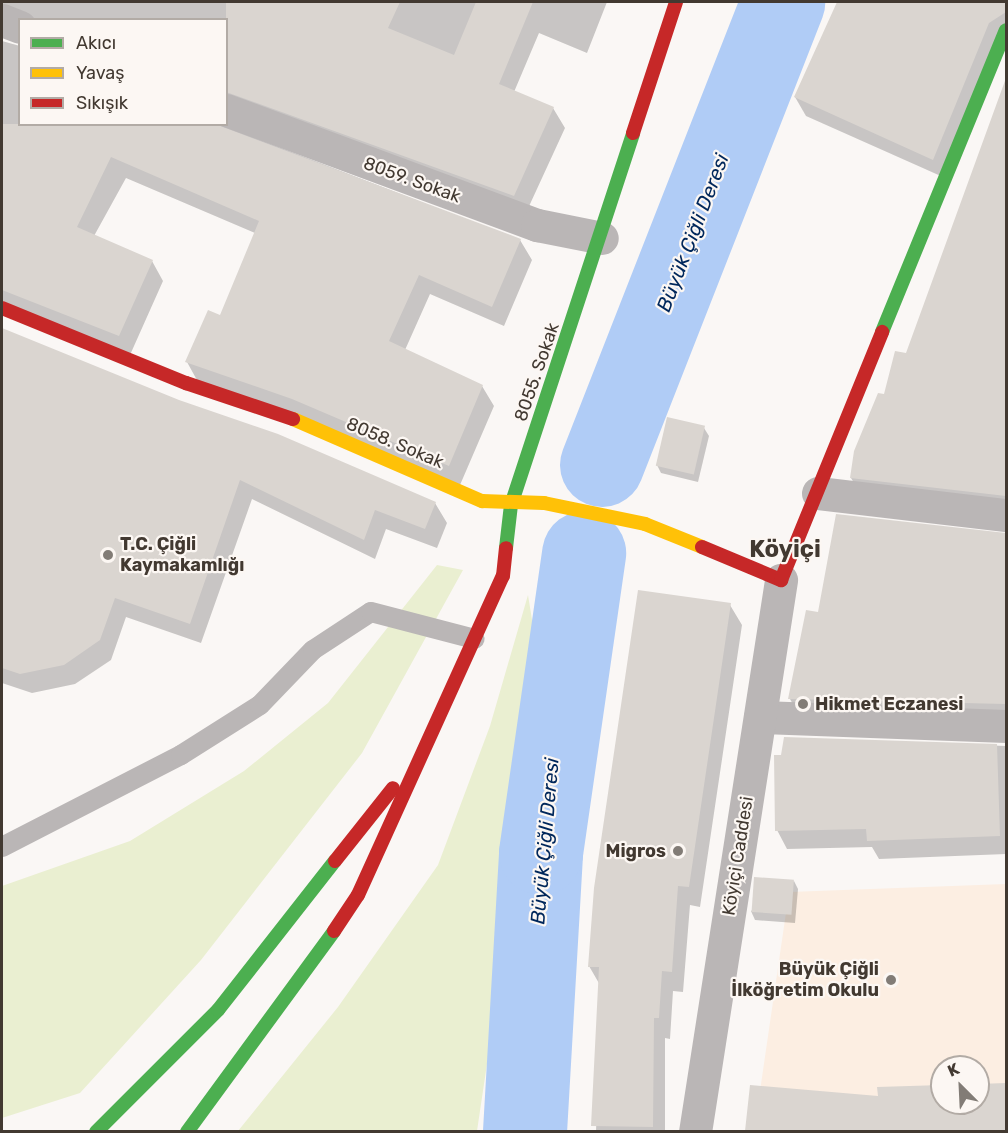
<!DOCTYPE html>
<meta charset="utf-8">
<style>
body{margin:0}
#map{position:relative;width:1008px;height:1133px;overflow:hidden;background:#faf7f5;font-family:Rubik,sans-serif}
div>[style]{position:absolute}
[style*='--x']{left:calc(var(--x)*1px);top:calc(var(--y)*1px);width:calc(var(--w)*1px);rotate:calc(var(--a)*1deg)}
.built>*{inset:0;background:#fceee2}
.green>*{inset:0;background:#eaefd1}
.shadow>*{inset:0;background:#0003}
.river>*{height:84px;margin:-42px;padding:0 42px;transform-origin:42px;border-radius:42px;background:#b0ccf6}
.building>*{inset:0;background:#dad5d0;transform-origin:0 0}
.lane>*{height:20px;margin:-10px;padding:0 10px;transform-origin:10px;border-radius:10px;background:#bab6b6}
.street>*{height:33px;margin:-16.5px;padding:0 16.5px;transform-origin:16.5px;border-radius:16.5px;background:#bab6b6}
.fast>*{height:14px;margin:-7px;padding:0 7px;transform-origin:7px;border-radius:7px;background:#4caf50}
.slow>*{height:14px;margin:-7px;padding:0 7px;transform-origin:7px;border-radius:7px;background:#ffc107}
.jam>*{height:14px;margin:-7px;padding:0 7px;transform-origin:7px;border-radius:7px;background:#c62828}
.dots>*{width:16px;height:16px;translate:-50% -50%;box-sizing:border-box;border:3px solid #fcf7f3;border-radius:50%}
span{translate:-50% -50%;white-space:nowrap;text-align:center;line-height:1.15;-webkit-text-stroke:4.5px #fcf7f3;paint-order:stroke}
.street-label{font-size:18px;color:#423931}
.poi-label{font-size:18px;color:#423931;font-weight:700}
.left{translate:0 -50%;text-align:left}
.right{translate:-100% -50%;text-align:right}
.water-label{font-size:20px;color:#00275b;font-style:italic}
.district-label{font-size:24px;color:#423931;font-weight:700}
.frame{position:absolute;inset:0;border:3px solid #423931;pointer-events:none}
.legend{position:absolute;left:18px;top:18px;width:210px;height:108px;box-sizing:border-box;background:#fcf7f3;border:2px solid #b2aba5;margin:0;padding:8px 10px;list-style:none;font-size:18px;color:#423931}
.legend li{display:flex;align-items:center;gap:12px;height:30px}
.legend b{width:30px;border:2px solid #b2aba5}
.north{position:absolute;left:930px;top:1055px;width:60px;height:60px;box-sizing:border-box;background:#fcf7f3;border:2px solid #b2aba5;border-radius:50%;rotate:336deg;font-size:16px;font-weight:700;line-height:24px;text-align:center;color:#423931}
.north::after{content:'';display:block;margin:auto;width:21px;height:27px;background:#827c76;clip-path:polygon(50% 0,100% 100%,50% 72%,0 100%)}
</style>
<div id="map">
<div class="built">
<i style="clip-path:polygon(evenodd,1006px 884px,1006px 1131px,754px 1132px,789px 892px,1006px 884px,942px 1067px,978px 1067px,978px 1103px,942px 1103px,942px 1067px)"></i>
</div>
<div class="green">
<i style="clip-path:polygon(437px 565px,463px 570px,362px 753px,201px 960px,80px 1093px,2px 1118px,2px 886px,130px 841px,244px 771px,328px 703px)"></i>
<i style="clip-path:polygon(528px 595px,543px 688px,477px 1131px,238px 1131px,338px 1007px,438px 865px,490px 726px)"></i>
</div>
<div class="shadow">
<i style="clip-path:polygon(2px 2px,244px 2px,240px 11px,325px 47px,346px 2px,607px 2px,587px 53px,539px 33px,514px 92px,553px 108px,565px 128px,525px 215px,226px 115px,226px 20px,20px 20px,2px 28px)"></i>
<i style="clip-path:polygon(839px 2px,1006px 2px,1006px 35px,943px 177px,806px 116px,795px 97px)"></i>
<i style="clip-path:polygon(2px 41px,20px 46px,20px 124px,219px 124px,520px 240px,532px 260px,504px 326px,430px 294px,405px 350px,482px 386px,494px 406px,460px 485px,198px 382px,187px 362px,221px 317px,255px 233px,126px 178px,94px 236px,152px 261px,163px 281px,130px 355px,2px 313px)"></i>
<i style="clip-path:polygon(1006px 82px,1006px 513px,862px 496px,851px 478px,907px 355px)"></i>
<i style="clip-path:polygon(2px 330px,435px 503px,447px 523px,437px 548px,386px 529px,375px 559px,252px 499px,201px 643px,126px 617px,111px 660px,75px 684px,32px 693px,2px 683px)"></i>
<i style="clip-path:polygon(704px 428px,709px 436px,698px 482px,661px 473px,657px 465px)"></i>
<i style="clip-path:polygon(1004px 535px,1006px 725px,800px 717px,790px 699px,819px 614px)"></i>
<i style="clip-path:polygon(730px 605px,742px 625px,700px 907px,690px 905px,683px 992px,673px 991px,670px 1039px,665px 1038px,665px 1132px,596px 1132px,600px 985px,589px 966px)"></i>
<i style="clip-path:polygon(785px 738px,1006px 746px,1006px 854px,879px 859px,872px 847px,787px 849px,777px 830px)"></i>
<i style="clip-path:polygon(794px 881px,798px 889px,795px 923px,755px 920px,751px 911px)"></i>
<i style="clip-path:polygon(1006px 1084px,1006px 1132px,746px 1132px,751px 1086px,879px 1098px,942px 1086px,942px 1103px,978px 1103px,978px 1085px)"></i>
</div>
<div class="river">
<i style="--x:602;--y:465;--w:497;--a:-68.6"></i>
<i style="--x:525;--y:1132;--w:279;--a:-86.7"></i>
<i style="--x:541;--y:853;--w:303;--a:-81.8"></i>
</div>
<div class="building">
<i style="clip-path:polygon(226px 2px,400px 2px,388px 28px,454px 55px,476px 2px,533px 2px,499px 84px,554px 107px,514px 196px,226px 92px)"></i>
<i style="clip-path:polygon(837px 2px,1006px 2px,1006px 12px,989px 23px,933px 160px,794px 97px)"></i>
<i style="clip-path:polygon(1006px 78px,1006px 496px,850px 478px,854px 451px,878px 393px,884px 394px,895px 351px,906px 353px)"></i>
<i style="clip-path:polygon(2px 124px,215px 124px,521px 239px,492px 307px,419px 275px,389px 341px,483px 385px,449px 466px,292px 399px,185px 362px,208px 310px,220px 315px,259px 221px,111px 157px,77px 227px,153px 260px,119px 336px,2px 290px)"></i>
<i style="clip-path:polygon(2px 328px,179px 400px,278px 434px,436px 502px,425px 529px,375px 510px,364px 540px,240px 480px,190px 624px,115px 598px,100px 640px,64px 665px,20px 674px,2px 668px)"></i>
<i style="left:667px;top:417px;width:39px;height:50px;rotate:13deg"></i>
<i style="clip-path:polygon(836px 514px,1006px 533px,1006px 704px,788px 699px,806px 610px,818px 612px)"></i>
<i style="clip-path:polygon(638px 590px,731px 603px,689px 887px,678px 886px,672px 972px,662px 971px,659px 1018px,654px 1018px,653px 1127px,591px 1126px,599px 967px,588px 967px,594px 888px)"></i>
<i style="clip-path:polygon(784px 737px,997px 744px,1000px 836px,867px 841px,866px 829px,775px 831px,774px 755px,781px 755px)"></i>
<i style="left:754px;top:877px;width:40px;height:35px;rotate:4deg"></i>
<i style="clip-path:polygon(1006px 1083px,1006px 1131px,745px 1131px,750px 1085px,878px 1096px,877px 1087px,942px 1085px,942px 1103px,978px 1103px,978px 1084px)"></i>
</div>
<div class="lane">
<i style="--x:2;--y:847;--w:201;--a:-27.2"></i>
<i style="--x:181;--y:755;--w:93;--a:-32.3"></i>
<i style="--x:260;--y:705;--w:76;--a:-46.1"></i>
<i style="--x:313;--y:650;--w:69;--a:-33.2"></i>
<i style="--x:371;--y:612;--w:107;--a:14.6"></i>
</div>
<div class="street">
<i style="--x:2;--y:20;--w:19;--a:21"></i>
<i style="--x:226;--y:110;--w:332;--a:20.3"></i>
<i style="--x:537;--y:225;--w:66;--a:11.3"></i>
<i style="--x:818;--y:493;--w:189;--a:6.7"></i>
<i style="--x:760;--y:717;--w:246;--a:2.1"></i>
<i style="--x:695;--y:1132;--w:559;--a:-81.14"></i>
</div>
<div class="fast">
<i style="--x:882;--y:332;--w:326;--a:-67.7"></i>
<i style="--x:506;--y:548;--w:43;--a:-83.4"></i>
<i style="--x:511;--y:505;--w:391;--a:-71.8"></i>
<i style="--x:96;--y:1132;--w:173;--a:-45"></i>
<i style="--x:218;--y:1010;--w:189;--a:-51.9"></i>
<i style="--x:187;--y:1132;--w:249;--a:-53.8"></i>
</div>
<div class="slow">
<i style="--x:293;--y:419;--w:206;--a:23.5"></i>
<i style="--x:482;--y:501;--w:62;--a:1.8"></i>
<i style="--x:544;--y:503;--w:103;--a:11.7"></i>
<i style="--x:645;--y:524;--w:61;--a:22"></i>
</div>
<div class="jam">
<i style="--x:633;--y:133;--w:138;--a:-71.8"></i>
<i style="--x:2;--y:308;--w:199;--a:22.2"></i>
<i style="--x:186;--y:383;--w:113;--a:18.6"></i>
<i style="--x:702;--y:547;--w:86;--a:22.7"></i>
<i style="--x:781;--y:580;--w:268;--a:-67.8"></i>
<i style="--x:335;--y:861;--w:93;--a:-51.5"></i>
<i style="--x:334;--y:931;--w:43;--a:-56.3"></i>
<i style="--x:358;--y:895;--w:350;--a:-65.6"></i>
<i style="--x:503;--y:576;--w:28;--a:-84"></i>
</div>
<div class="dots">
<i style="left:108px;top:555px;background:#827c76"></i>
<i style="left:803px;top:704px;background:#827c76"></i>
<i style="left:678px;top:851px;background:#827c76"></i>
<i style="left:891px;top:980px;background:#827c76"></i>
</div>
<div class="street-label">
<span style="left:412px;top:180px;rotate:20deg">8059. Sokak</span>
<span style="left:537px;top:372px;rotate:-71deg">8055. Sokak</span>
<span style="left:395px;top:443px;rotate:23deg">8058. Sokak</span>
<span style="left:738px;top:856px;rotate:-81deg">Köyiçi Caddesi</span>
</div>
<div class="poi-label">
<span class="left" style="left:120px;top:555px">T.C. Çiğli<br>Kaymakamlığı</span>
<span class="left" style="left:815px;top:704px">Hikmet Eczanesi</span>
<span class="right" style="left:666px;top:851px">Migros</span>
<span class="right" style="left:879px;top:980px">Büyük Çiğli<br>İlköğretim Okulu</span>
</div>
<div class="water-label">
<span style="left:693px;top:233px;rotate:-69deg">Büyük Çiğli Deresi</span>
<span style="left:545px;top:841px;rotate:-85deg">Büyük Çiğli Deresi</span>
</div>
<div class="district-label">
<span style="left:785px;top:550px">Köyiçi</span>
</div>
<div class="frame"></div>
<ul class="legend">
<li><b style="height:8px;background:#4caf50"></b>Akıcı</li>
<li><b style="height:8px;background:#ffc107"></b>Yavaş</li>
<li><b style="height:8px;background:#c62828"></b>Sıkışık</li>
</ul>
<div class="north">K</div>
</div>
